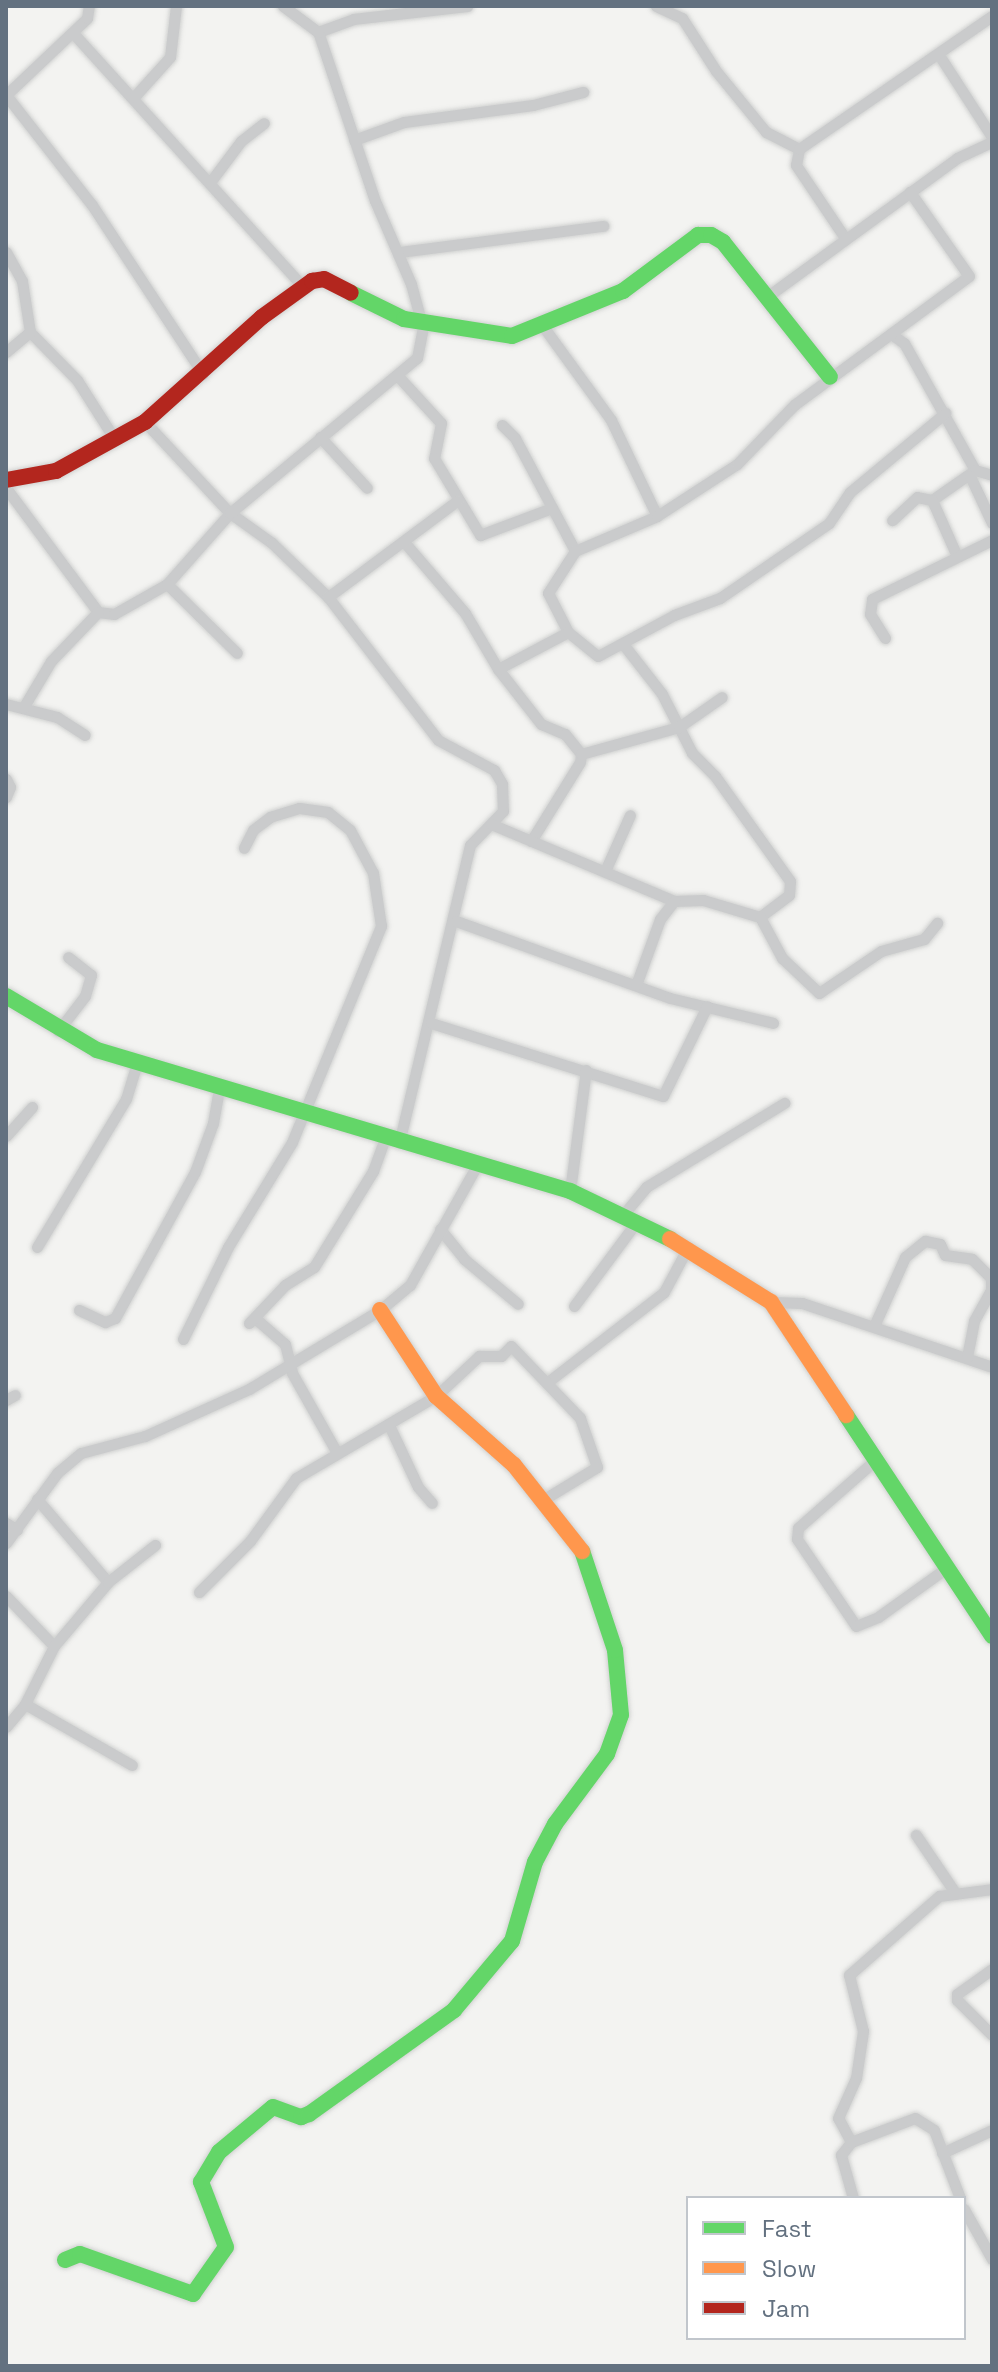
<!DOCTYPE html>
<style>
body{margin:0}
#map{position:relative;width:998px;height:2372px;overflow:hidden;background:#f3f3f1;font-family:"Space Grotesk",sans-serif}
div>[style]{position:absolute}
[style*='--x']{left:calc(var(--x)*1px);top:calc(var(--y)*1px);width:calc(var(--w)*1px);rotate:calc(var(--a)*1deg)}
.roads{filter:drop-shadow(0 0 2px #d0d1d0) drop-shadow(0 0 2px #d0d1d0)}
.street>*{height:11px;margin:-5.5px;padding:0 5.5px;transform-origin:5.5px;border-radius:5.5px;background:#cacbcc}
.fast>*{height:16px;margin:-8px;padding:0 8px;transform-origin:8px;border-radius:8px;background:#63d668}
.slow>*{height:16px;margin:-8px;padding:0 8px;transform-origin:8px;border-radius:8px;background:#ff974d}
.jam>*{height:16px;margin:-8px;padding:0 8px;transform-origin:8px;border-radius:8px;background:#b3261e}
span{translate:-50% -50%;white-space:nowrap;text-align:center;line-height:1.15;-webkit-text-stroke:8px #fff;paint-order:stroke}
.frame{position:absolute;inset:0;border:8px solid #637180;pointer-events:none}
.legend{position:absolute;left:686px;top:2196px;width:280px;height:144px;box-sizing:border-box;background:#fff;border:2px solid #c1c6cc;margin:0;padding:10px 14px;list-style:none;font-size:24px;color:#637180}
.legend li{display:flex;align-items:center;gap:16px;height:40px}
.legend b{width:40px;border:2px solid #c1c6cc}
</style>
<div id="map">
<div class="roads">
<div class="street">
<i style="--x:656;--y:6;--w:29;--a:25"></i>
<i style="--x:682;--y:18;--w:63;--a:57.3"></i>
<i style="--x:716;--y:71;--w:79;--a:50.7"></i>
<i style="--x:766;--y:132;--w:37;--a:27"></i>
<i style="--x:318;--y:32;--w:37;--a:-20"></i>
<i style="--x:353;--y:19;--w:115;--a:-6.5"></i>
<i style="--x:73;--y:33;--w:343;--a:47.8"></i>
<i style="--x:939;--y:55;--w:98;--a:57.1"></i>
<i style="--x:6;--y:95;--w:140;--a:52"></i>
<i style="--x:92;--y:205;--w:202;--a:56.7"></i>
<i style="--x:6;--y:95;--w:112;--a:-43.5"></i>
<i style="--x:87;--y:18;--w:12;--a:-81"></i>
<i style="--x:134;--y:97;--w:54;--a:-48"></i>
<i style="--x:170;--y:57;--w:51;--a:-83.3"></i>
<i style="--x:354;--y:140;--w:53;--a:-19.8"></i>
<i style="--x:404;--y:122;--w:130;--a:-7.5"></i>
<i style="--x:533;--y:105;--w:52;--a:-14.6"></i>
<i style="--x:211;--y:181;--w:50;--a:-53.1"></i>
<i style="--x:241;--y:141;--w:29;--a:-38"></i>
<i style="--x:845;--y:238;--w:88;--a:-123.9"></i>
<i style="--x:796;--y:165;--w:16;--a:-79"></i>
<i style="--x:799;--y:149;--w:234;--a:-34.6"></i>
<i style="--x:6;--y:252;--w:33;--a:61"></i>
<i style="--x:22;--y:281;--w:52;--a:81.1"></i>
<i style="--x:30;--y:332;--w:67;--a:45.6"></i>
<i style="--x:77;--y:380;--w:69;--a:57.5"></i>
<i style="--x:399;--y:252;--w:206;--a:-7.3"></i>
<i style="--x:768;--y:296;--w:234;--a:-36.1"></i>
<i style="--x:957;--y:158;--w:38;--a:-25"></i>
<i style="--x:542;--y:325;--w:117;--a:54"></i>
<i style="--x:611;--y:420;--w:106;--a:64.4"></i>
<i style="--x:891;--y:334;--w:16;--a:35"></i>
<i style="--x:904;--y:343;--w:145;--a:60.8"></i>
<i style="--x:975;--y:470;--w:52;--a:145.1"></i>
<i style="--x:932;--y:500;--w:15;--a:-169"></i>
<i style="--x:917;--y:497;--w:34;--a:137"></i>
<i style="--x:6;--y:352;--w:31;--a:-40"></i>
<i style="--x:397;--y:375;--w:65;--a:47.5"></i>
<i style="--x:441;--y:423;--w:36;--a:101"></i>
<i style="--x:434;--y:458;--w:90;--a:59.1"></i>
<i style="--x:480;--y:535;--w:77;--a:-20.6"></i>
<i style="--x:145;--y:422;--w:125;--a:47"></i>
<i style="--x:230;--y:513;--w:52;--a:35.5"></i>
<i style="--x:272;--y:543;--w:78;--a:44"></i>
<i style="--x:328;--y:597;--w:180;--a:52.4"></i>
<i style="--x:438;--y:740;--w:64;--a:28.2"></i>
<i style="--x:494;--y:770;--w:16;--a:60"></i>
<i style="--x:502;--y:784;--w:27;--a:88"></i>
<i style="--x:503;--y:811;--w:47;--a:134.1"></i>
<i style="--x:470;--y:845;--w:306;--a:103.4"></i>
<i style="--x:502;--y:425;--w:18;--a:45"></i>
<i style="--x:515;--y:438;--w:128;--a:62"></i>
<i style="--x:575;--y:551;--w:89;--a:-23.1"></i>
<i style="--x:657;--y:516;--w:95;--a:-33"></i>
<i style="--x:737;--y:464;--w:82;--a:-46"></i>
<i style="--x:794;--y:405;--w:217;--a:-36.4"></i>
<i style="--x:969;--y:276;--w:103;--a:-125.1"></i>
<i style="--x:320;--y:437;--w:69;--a:47.3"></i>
<i style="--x:975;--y:470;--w:18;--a:16"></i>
<i style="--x:970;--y:476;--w:52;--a:64.9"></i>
<i style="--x:6;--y:488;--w:154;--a:53.4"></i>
<i style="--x:98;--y:612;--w:16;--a:7"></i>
<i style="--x:114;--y:614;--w:61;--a:-29.5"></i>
<i style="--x:167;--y:584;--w:95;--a:-48.4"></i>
<i style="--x:230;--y:513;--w:243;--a:-39.7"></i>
<i style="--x:417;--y:358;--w:31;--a:-79"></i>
<i style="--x:423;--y:328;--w:46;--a:-105.3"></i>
<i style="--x:411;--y:284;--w:90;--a:-113.4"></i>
<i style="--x:375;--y:201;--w:178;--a:-108.6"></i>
<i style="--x:318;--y:32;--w:44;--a:-143.4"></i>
<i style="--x:932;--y:500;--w:59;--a:66"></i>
<i style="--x:405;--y:543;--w:92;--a:49.4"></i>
<i style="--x:465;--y:613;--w:65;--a:59.5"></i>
<i style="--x:498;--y:669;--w:70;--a:52"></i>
<i style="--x:541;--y:724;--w:26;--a:23"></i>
<i style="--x:565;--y:734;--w:26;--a:51"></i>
<i style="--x:581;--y:754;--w:8;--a:97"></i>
<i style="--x:580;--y:762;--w:93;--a:121.8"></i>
<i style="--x:167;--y:584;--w:98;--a:44.6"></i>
<i style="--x:328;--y:597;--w:162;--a:-36.7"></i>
<i style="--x:568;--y:632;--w:44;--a:-117.1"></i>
<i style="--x:548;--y:593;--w:50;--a:-57.3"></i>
<i style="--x:885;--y:638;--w:28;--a:-122"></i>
<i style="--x:870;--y:614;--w:15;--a:-82"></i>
<i style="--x:872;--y:599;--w:134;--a:-26.2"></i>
<i style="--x:623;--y:644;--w:63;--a:52"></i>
<i style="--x:662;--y:694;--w:66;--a:63"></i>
<i style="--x:692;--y:753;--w:33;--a:45"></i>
<i style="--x:715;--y:776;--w:129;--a:54.5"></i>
<i style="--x:790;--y:881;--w:14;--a:94"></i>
<i style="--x:789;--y:895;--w:36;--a:143"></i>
<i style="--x:498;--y:669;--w:79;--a:-27.9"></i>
<i style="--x:568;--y:632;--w:38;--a:39"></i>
<i style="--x:598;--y:656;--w:86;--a:-28.3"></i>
<i style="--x:674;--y:615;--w:49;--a:-20.3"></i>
<i style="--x:720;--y:598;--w:132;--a:-34.5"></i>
<i style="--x:829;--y:523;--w:37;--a:-56"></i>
<i style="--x:850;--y:492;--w:124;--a:-39.7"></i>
<i style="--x:6;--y:704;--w:53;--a:14.3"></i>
<i style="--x:57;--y:717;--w:33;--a:33"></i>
<i style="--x:23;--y:708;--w:55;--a:-59.2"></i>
<i style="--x:51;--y:661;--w:68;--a:-46.2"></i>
<i style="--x:581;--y:754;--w:102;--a:-15.4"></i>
<i style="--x:679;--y:727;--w:52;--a:-34.9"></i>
<i style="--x:6;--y:779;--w:9;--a:63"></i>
<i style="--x:10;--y:787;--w:11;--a:112"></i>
<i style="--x:491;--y:824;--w:199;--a:22.8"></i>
<i style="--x:674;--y:901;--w:29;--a:-2"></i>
<i style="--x:703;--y:900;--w:59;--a:16.6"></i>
<i style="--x:760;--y:917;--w:47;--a:61.8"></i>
<i style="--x:782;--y:958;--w:51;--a:43.4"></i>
<i style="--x:819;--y:993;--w:75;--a:-34.1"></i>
<i style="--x:881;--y:951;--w:45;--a:-15.6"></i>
<i style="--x:924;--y:939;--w:21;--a:-51"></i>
<i style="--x:605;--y:871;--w:61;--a:-65.9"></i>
<i style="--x:456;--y:921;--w:227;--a:19.8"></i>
<i style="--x:670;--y:998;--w:106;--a:13.6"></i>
<i style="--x:636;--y:985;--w:70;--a:-70"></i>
<i style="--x:660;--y:919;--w:23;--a:-52"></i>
<i style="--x:431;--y:1023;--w:243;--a:17.5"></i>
<i style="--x:663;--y:1096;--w:100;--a:-63.9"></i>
<i style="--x:58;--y:1031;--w:44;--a:-52.4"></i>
<i style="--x:85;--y:996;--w:22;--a:-74"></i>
<i style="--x:91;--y:975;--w:29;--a:-142"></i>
<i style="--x:6;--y:1136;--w:39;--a:-48"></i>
<i style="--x:570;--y:1191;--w:122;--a:-82.5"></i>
<i style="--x:622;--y:1216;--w:38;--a:-50"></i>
<i style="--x:646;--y:1187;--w:162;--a:-31.3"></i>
<i style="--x:440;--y:1229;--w:38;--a:51"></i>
<i style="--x:464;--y:1259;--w:70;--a:39.8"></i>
<i style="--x:37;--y:1247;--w:173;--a:-59"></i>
<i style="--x:126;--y:1099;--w:38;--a:-73"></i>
<i style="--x:771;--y:1302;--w:31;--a:2"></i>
<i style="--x:802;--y:1303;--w:200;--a:18.6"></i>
<i style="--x:574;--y:1306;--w:102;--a:-53.4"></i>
<i style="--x:79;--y:1310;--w:29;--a:25"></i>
<i style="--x:105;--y:1322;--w:11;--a:-22"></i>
<i style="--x:115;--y:1318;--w:166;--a:-61.3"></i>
<i style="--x:195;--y:1172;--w:52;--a:-69.8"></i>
<i style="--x:213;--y:1123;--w:36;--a:-80"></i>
<i style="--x:256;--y:1319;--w:38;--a:41"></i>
<i style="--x:285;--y:1344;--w:30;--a:76"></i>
<i style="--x:292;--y:1373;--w:92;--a:60.6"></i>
<i style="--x:249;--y:1323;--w:52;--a:-46.5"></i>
<i style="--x:285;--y:1285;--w:34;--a:-32"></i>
<i style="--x:314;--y:1267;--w:113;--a:-58.4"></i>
<i style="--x:373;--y:1171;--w:35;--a:-70"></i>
<i style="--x:874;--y:1326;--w:76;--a:-65.8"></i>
<i style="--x:905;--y:1257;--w:26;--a:-39"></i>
<i style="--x:925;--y:1241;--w:15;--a:11"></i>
<i style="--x:940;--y:1244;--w:12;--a:66"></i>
<i style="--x:945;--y:1255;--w:27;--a:8"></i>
<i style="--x:972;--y:1259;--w:27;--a:45"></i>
<i style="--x:991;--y:1278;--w:12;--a:90"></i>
<i style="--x:991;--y:1290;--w:35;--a:119"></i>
<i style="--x:974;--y:1321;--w:36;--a:101"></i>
<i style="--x:183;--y:1339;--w:102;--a:-63.9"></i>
<i style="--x:228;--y:1247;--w:123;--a:-58.6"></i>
<i style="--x:292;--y:1142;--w:234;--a:-67.6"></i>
<i style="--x:381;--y:926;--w:54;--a:-98.6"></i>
<i style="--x:373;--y:873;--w:49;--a:-118.1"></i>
<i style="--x:350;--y:830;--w:28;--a:-141"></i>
<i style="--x:328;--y:812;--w:29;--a:-172"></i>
<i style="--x:299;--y:808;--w:30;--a:163"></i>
<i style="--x:270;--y:817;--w:21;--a:143"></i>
<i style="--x:253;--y:830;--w:20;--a:117"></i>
<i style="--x:549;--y:1381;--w:145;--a:-37.7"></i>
<i style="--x:664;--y:1292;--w:51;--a:-61.9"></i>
<i style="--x:6;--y:1400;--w:10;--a:-29"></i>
<i style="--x:389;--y:1425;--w:68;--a:64.9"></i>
<i style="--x:418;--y:1487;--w:21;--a:49"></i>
<i style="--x:873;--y:1462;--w:100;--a:138.7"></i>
<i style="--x:798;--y:1528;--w:11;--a:95"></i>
<i style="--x:797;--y:1539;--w:105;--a:55.9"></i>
<i style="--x:856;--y:1626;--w:24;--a:-22"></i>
<i style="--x:878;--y:1617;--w:82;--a:-35.6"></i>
<i style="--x:37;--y:1499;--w:109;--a:49.5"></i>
<i style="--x:6;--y:1523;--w:13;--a:32"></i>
<i style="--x:6;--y:1543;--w:87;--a:-53.9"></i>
<i style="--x:57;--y:1473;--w:31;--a:-40"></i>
<i style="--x:81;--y:1453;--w:66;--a:-14.9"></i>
<i style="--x:145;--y:1436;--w:114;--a:-24.3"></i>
<i style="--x:249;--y:1389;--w:153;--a:-31.1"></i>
<i style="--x:380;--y:1310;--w:39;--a:-40"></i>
<i style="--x:410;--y:1285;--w:137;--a:-60.8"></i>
<i style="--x:199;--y:1592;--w:72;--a:-45"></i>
<i style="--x:250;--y:1541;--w:78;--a:-53.9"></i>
<i style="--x:296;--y:1478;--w:162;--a:-30.4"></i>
<i style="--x:436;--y:1396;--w:59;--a:-42.9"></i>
<i style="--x:479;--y:1356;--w:22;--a:0"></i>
<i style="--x:501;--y:1356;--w:14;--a:-45"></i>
<i style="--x:511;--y:1346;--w:100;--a:46.2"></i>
<i style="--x:580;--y:1418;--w:52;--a:70.9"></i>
<i style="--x:597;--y:1467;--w:66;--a:148.7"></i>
<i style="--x:6;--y:1596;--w:69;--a:46.2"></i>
<i style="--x:25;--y:1704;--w:123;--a:29.7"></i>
<i style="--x:6;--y:1727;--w:30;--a:-50"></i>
<i style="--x:25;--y:1704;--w:65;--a:-63.4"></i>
<i style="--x:54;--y:1646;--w:84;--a:-49.8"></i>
<i style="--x:108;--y:1582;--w:60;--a:-38.2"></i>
<i style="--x:916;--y:1835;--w:68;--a:55.8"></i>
<i style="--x:992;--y:1969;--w:43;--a:144.5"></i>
<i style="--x:957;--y:1994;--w:6;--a:90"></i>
<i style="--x:957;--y:2000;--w:49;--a:45"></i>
<i style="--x:851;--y:2142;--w:27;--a:-118"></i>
<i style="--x:838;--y:2118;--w:44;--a:-65.8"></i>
<i style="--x:856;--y:2078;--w:48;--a:-81.5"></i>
<i style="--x:863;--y:2031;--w:58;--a:-104"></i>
<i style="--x:849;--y:1975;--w:120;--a:-41.3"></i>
<i style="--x:939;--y:1896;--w:53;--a:-7.5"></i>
<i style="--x:942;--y:2153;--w:55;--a:-24.7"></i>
<i style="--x:853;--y:2198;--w:45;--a:-105.6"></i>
<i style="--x:841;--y:2155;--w:16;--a:-52"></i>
<i style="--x:851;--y:2142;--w:68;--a:-20.6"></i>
<i style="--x:915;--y:2118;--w:22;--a:32"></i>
<i style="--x:934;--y:2130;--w:73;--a:69.1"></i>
<i style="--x:964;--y:2209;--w:57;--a:60.8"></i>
</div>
<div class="fast">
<i style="--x:351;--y:293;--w:59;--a:26.1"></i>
<i style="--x:404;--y:319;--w:109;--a:8.9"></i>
<i style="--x:512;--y:336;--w:120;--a:-22.1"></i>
<i style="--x:623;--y:291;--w:94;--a:-36.7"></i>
<i style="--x:698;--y:235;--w:13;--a:0"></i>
<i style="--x:711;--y:235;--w:14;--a:30"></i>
<i style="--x:723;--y:242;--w:172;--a:51.6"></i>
<i style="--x:6;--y:996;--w:106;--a:30.7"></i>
<i style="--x:97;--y:1050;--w:494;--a:16.6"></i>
<i style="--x:570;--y:1191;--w:111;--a:25.6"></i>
<i style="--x:846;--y:1415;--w:265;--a:56.5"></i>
<i style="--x:65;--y:2260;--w:16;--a:-22"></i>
<i style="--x:80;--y:2254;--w:120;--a:19.5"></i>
<i style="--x:193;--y:2294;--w:57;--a:-54.9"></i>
<i style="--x:226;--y:2247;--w:70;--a:-111"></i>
<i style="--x:201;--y:2182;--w:35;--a:-59"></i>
<i style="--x:219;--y:2152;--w:70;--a:-39.8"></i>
<i style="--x:273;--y:2107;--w:30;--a:20"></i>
<i style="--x:301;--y:2117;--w:9;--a:-21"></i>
<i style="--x:309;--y:2114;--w:178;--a:-35.6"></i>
<i style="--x:454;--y:2010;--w:90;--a:-50"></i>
<i style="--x:512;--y:1941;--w:82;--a:-73.8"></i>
<i style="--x:535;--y:1862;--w:43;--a:-62.2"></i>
<i style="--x:555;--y:1824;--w:87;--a:-53.4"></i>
<i style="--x:607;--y:1754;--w:41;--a:-70.3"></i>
<i style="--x:621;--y:1715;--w:65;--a:-95.3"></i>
<i style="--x:615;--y:1650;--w:104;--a:-108.4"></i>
</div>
<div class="slow">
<i style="--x:670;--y:1239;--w:119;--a:32"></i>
<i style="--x:771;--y:1302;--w:136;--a:56.4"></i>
<i style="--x:380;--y:1310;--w:103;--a:56.9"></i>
<i style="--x:436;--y:1396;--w:104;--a:41.5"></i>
<i style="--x:514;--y:1465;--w:110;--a:51.7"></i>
</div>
<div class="jam">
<i style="--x:6;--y:480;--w:51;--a:-10.2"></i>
<i style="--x:56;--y:471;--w:102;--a:-28.8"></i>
<i style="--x:145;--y:422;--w:157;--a:-41.9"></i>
<i style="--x:262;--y:317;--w:62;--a:-35.8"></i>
<i style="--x:312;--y:281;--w:12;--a:-9"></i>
<i style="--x:324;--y:279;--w:30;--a:27"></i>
</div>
</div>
<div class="frame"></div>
<ul class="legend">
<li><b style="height:10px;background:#63d668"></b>Fast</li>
<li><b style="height:10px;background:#ff974d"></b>Slow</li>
<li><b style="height:10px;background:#b3261e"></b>Jam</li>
</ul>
</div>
